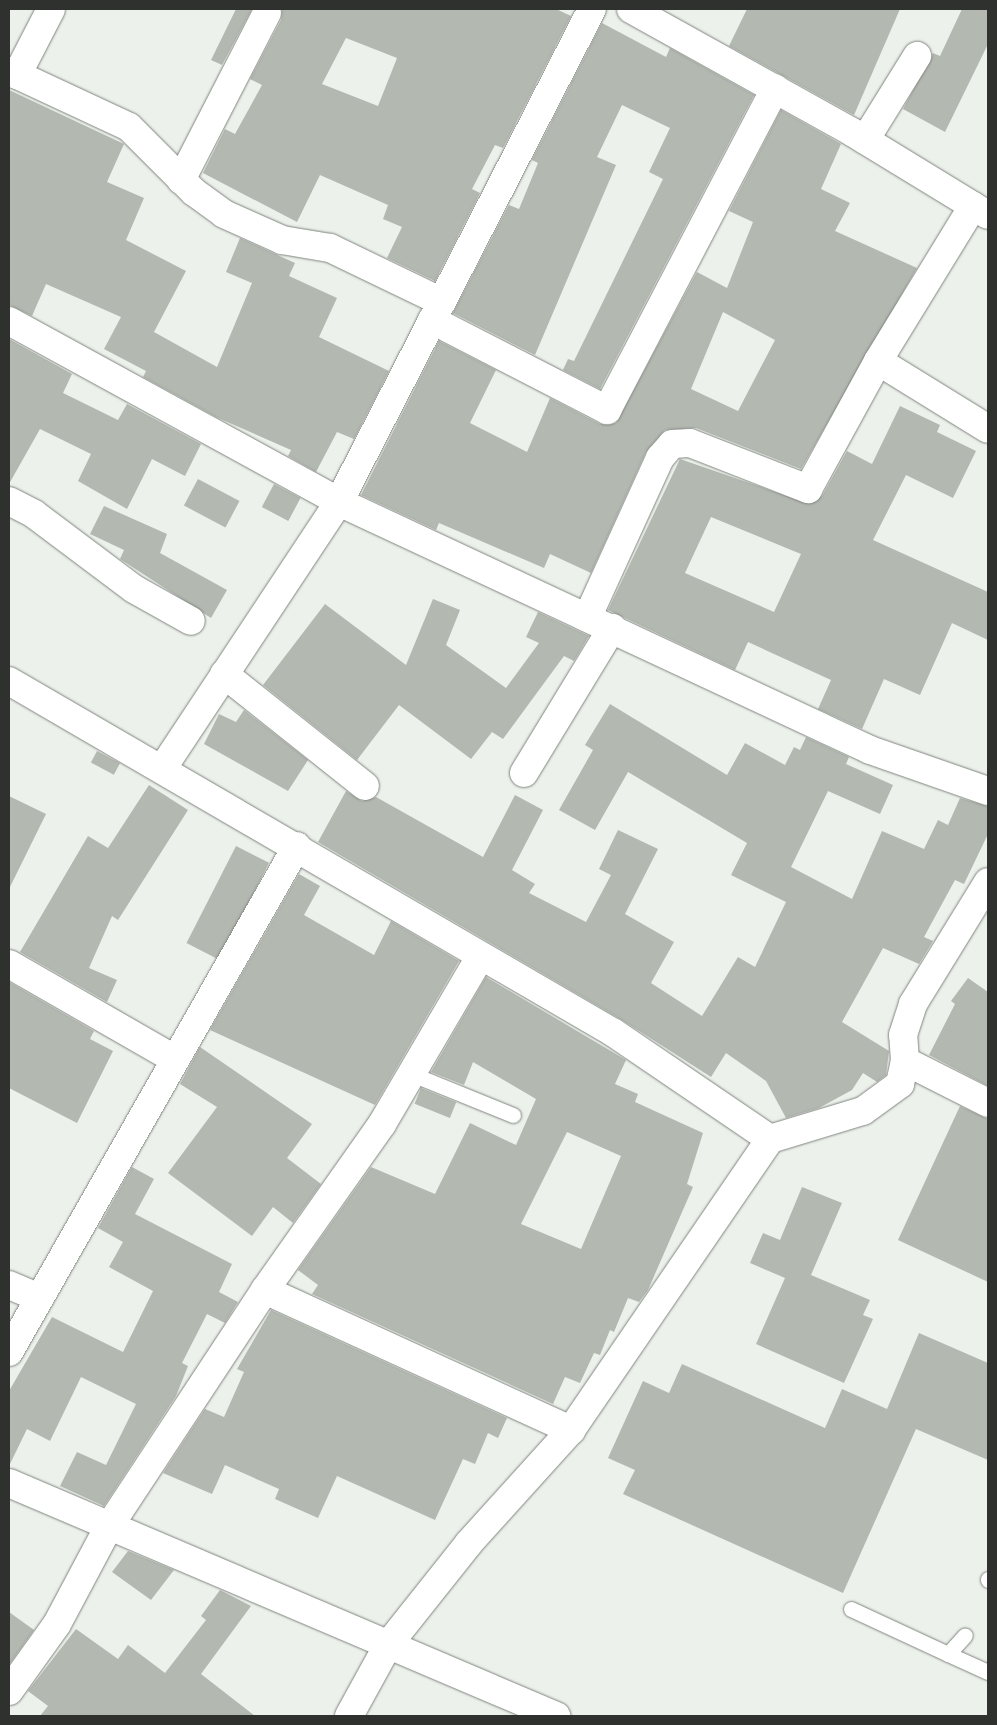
<!DOCTYPE html>
<style>
body{margin:0}
#map{position:relative;width:997px;height:1725px;overflow:hidden;background:#ecf1eb;font-family:Cabin,sans-serif}
div>[style]{position:absolute}
[style*='--x']{left:calc(var(--x)*1px);top:calc(var(--y)*1px);width:calc(var(--w)*1px);rotate:calc(var(--a)*1deg)}
.building>*{inset:0;background:#b3b8b1;transform-origin:0 0}
.roads{filter:drop-shadow(0 0 1px #7f847e) drop-shadow(0 0 1px #7f847e)}
.service>*{height:15px;margin:-7.5px;padding:0 7.5px;transform-origin:7.5px;border-radius:7.5px;background:#fff}
.minor>*{height:28px;margin:-14px;padding:0 14px;transform-origin:14px;border-radius:14px;background:#fff}
span{translate:-50% -50%;white-space:nowrap;text-align:center;line-height:1.15;-webkit-text-stroke:4.5px #f9fff8;paint-order:stroke}
.frame{position:absolute;inset:0;border:10px solid #2f312e;pointer-events:none}
</style>
<div id="map">
<div class="building">
<i style="clip-path:polygon(236px 9px,252px 9px,222px 65px,211px 60px)"></i>
<i style="clip-path:polygon(evenodd,282px 9px,556px 9px,571px 16px,503px 148px,495px 145px,472px 189px,480px 193px,435px 281px,387px 258px,402px 227px,383px 219px,388px 205px,320px 175px,297px 222px,203px 173px,225px 129px,235px 134px,262px 85px,250px 79px,281px 20px,282px 9px,346px 38px,397px 58px,378px 106px,322px 84px,346px 38px)"></i>
<i style="clip-path:polygon(747px 9px,900px 9px,854px 115px,729px 46px)"></i>
<i style="clip-path:polygon(962px 9px,988px 9px,988px 44px,945px 132px,903px 109px,933px 53px,940px 56px)"></i>
<i style="clip-path:polygon(602px 23px,666px 57px,670px 48px,754px 95px,600px 389px,563px 370px,568px 359px,574px 361px,663px 179px,649px 172px,670px 128px,622px 105px,597px 157px,616px 165px,535px 355px,453px 313px,509px 205px,519px 209px,538px 163px,532px 160px)"></i>
<i style="clip-path:polygon(9px 90px,124px 144px,107px 182px,144px 198px,126px 240px,186px 271px,154px 332px,217px 367px,252px 283px,226px 272px,240px 238px,295px 263px,289px 276px,337px 298px,319px 337px,389px 371px,354px 439px,337px 432px,316px 472px,288px 456px,291px 450px,216px 417px,143px 377px,146px 371px,104px 349px,121px 317px,46px 284px,32px 316px,9px 305px)"></i>
<i style="clip-path:polygon(evenodd,781px 110px,841px 144px,821px 189px,850px 203px,835px 231px,917px 268px,801px 469px,696px 428px,665px 430px,646px 452px,591px 573px,550px 554px,544px 568px,439px 523px,436px 530px,361px 495px,439px 341px,496px 370px,470px 423px,527px 452px,550px 398px,600px 424px,616px 423px,697px 272px,727px 288px,753px 222px,729px 211px,781px 110px,723px 312px,775px 340px,738px 411px,691px 389px,723px 312px)"></i>
<i style="clip-path:polygon(9px 339px,72px 374px,63px 393px,118px 420px,127px 404px,201px 444px,185px 476px,152px 459px,127px 509px,78px 481px,91px 454px,40px 429px,9px 484px)"></i>
<i style="clip-path:polygon(evenodd,900px 406px,940px 425px,937px 432px,976px 451px,953px 498px,906px 475px,873px 540px,988px 592px,988px 640px,952px 623px,920px 695px,884px 679px,862px 729px,818px 709px,831px 680px,748px 642px,735px 670px,608px 610px,680px 459px,810px 504px,822px 496px,847px 451px,872px 464px,900px 406px,711px 517px,801px 554px,774px 612px,685px 573px,711px 517px)"></i>
<i style="left:198px;top:479px;width:47px;height:30px;rotate:28deg"></i>
<i style="left:274px;top:484px;width:30px;height:26px;rotate:28deg"></i>
<i style="clip-path:polygon(104px 506px,167px 534px,160px 553px,227px 590px,211px 618px,120px 559px,124px 550px,90px 534px)"></i>
<i style="clip-path:polygon(433px 599px,460px 610px,446px 645px,506px 688px,539px 643px,526px 637px,538px 612px,589px 636px,574px 661px,564px 656px,503px 739px,492px 732px,471px 759px,399px 705px,357px 760px,263px 685px,325px 604px,406px 665px)"></i>
<i style="clip-path:polygon(610px 704px,727px 775px,745px 743px,785px 765px,794px 747px,800px 750px,806px 737px,849px 757px,846px 764px,893px 785px,880px 814px,828px 791px,791px 867px,852px 899px,882px 831px,924px 849px,938px 820px,948px 825px,960px 798px,988px 806px,988px 834px,964px 884px,955px 880px,924px 937px,933px 941px,919px 964px,883px 948px,842px 1022px,889px 1051px,886px 1075px,877px 1082px,863px 1073px,852px 1090px,819px 1108px,786px 1118px,766px 1081px,726px 1053px,711px 1077px,622px 1020px,318px 842px,346px 791px,362px 801px,376px 797px,483px 857px,515px 795px,543px 810px,512px 870px,535px 884px,529px 893px,586px 922px,611px 875px,599px 869px,618px 830px,658px 849px,625px 914px,674px 942px,651px 983px,702px 1016px,738px 957px,755px 967px,786px 902px,731px 875px,747px 843px,628px 772px,595px 830px,559px 810px,593px 750px,585px 745px)"></i>
<i style="clip-path:polygon(244px 710px,308px 760px,288px 791px,204px 744px,219px 714px,236px 722px)"></i>
<i style="left:97px;top:751px;width:26px;height:13px;rotate:28deg"></i>
<i style="clip-path:polygon(149px 785px,188px 810px,118px 920px,112px 916px,89px 968px,117px 980px,107px 1002px,20px 952px,88px 836px,108px 848px)"></i>
<i style="clip-path:polygon(9px 796px,46px 814px,9px 889px)"></i>
<i style="left:236px;top:846px;width:37px;height:109px;rotate:27deg"></i>
<i style="clip-path:polygon(299px 874px,320px 886px,304px 915px,374px 955px,391px 921px,459px 961px,375px 1105px,210px 1030px)"></i>
<i style="clip-path:polygon(evenodd,486px 977px,626px 1060px,615px 1084px,638px 1094px,635px 1102px,703px 1133px,687px 1184px,693px 1187px,648px 1290px,639px 1302px,628px 1298px,614px 1332px,610px 1330px,600px 1355px,594px 1353px,580px 1383px,565px 1377px,553px 1404px,312px 1294px,318px 1285px,298px 1270px,371px 1167px,435px 1194px,470px 1123px,516px 1145px,536px 1099px,473px 1062px,464px 1085px,431px 1072px,486px 977px,567px 1132px,621px 1156px,581px 1249px,521px 1224px,567px 1132px)"></i>
<i style="clip-path:polygon(968px 978px,988px 992px,988px 1086px,929px 1055px,955px 1004px,951px 1001px)"></i>
<i style="clip-path:polygon(9px 982px,94px 1031px,90px 1039px,113px 1051px,77px 1123px,9px 1088px)"></i>
<i style="clip-path:polygon(200px 1047px,312px 1124px,287px 1158px,321px 1184px,293px 1223px,273px 1207px,252px 1236px,168px 1173px,217px 1107px,180px 1084px)"></i>
<i style="left:421px;top:1088px;width:38px;height:17px;rotate:22deg"></i>
<i style="clip-path:polygon(960px 1106px,988px 1119px,988px 1282px,898px 1240px)"></i>
<i style="clip-path:polygon(132px 1167px,154px 1179px,135px 1214px,232px 1264px,219px 1292px,238px 1302px,225px 1323px,207px 1314px,182px 1363px,188px 1366px,176px 1396px,104px 1506px,60px 1486px,77px 1452px,106px 1465px,136px 1404px,81px 1377px,50px 1441px,27px 1429px,9px 1466px,9px 1391px,52px 1317px,123px 1352px,153px 1291px,109px 1267px,123px 1242px,98px 1228px)"></i>
<i style="clip-path:polygon(802px 1187px,842px 1203px,811px 1275px,870px 1300px,863px 1315px,873px 1319px,844px 1383px,756px 1344px,785px 1278px,750px 1263px,763px 1233px,780px 1240px)"></i>
<i style="clip-path:polygon(271px 1310px,507px 1418px,498px 1438px,488px 1433px,475px 1464px,463px 1459px,435px 1520px,337px 1476px,318px 1518px,275px 1499px,279px 1489px,225px 1465px,212px 1494px,163px 1473px,205px 1409px,224px 1417px,244px 1372px,237px 1369px)"></i>
<i style="clip-path:polygon(919px 1333px,988px 1363px,988px 1460px,916px 1429px,843px 1593px,623px 1494px,635px 1470px,608px 1458px,643px 1381px,669px 1393px,682px 1364px,825px 1428px,842px 1389px,887px 1409px)"></i>
<i style="clip-path:polygon(128px 1551px,174px 1570px,151px 1600px,112px 1572px)"></i>
<i style="clip-path:polygon(220px 1590px,251px 1606px,201px 1674px,255px 1716px,40px 1716px,48px 1706px,28px 1691px,76px 1629px,118px 1659px,128px 1645px,165px 1673px,206px 1620px,201px 1616px)"></i>
<i style="clip-path:polygon(9px 1612px,34px 1630px,9px 1665px)"></i>
</div>
<div class="roads">
<div class="service">
<i style="--x:412;--y:1074;--w:109;--a:22.1"></i>
<i style="--x:988;--y:1580;--w:1;--a:-90"></i>
<i style="--x:851;--y:1609;--w:107;--a:24.9"></i>
<i style="--x:948;--y:1654;--w:25;--a:-48"></i>
<i style="--x:948;--y:1654;--w:44;--a:24.2"></i>
</div>
<div class="minor">
<i style="--x:631;--y:9;--w:253;--a:29.1"></i>
<i style="--x:852;--y:132;--w:159;--a:31.4"></i>
<i style="--x:9;--y:71;--w:132;--a:25"></i>
<i style="--x:129;--y:127;--w:92;--a:45"></i>
<i style="--x:194;--y:192;--w:37;--a:36"></i>
<i style="--x:224;--y:214;--w:64;--a:24.1"></i>
<i style="--x:282;--y:240;--w:49;--a:9.5"></i>
<i style="--x:330;--y:248;--w:124;--a:25.7"></i>
<i style="--x:17;--y:75;--w:74;--a:-62.7"></i>
<i style="--x:865;--y:140;--w:99;--a:-58.2"></i>
<i style="--x:181;--y:180;--w:188;--a:-62.8"></i>
<i style="--x:432;--y:320;--w:197;--a:27.2"></i>
<i style="--x:607;--y:410;--w:363;--a:-62.4"></i>
<i style="--x:9;--y:321;--w:376;--a:28.7"></i>
<i style="--x:339;--y:502;--w:586;--a:25.03"></i>
<i style="--x:870;--y:750;--w:125;--a:19.2"></i>
<i style="--x:878;--y:361;--w:129;--a:31.7"></i>
<i style="--x:9;--y:501;--w:28;--a:27"></i>
<i style="--x:34;--y:514;--w:125;--a:36.9"></i>
<i style="--x:134;--y:589;--w:65;--a:29.3"></i>
<i style="--x:588;--y:616;--w:174;--a:-65.5"></i>
<i style="--x:660;--y:458;--w:18;--a:-49"></i>
<i style="--x:672;--y:444;--w:18;--a:-3"></i>
<i style="--x:690;--y:443;--w:127;--a:21.3"></i>
<i style="--x:808;--y:489;--w:146;--a:-61.3"></i>
<i style="--x:878;--y:361;--w:182;--a:-58.5"></i>
<i style="--x:224;--y:674;--w:180;--a:38.5"></i>
<i style="--x:9;--y:681;--w:700;--a:30.19"></i>
<i style="--x:614;--y:1033;--w:189;--a:34.2"></i>
<i style="--x:162;--y:769;--w:320;--a:-56.5"></i>
<i style="--x:339;--y:502;--w:554;--a:-62.83"></i>
<i style="--x:524;--y:773;--w:170;--a:-58.7"></i>
<i style="--x:9;--y:964;--w:190;--a:29.9"></i>
<i style="--x:905;--y:1061;--w:93;--a:26.8"></i>
<i style="--x:9;--y:1285;--w:30;--a:23"></i>
<i style="--x:265;--y:1290;--w:337;--a:24.6"></i>
<i style="--x:9;--y:1352;--w:582;--a:-60.35"></i>
<i style="--x:9;--y:1483;--w:595;--a:23.07"></i>
<i style="--x:9;--y:1691;--w:82;--a:-54.4"></i>
<i style="--x:57;--y:1624;--w:109;--a:-62"></i>
<i style="--x:108;--y:1528;--w:285;--a:-56.6"></i>
<i style="--x:265;--y:1290;--w:203;--a:-54.8"></i>
<i style="--x:382;--y:1124;--w:194;--a:-59.6"></i>
<i style="--x:349;--y:1716;--w:81;--a:-61.2"></i>
<i style="--x:388;--y:1645;--w:130;--a:-51.5"></i>
<i style="--x:469;--y:1543;--w:152;--a:-47.9"></i>
<i style="--x:571;--y:1430;--w:353;--a:-55.6"></i>
<i style="--x:770;--y:1139;--w:97;--a:-16.8"></i>
<i style="--x:863;--y:1111;--w:46;--a:-36.1"></i>
<i style="--x:900;--y:1084;--w:24;--a:-78"></i>
<i style="--x:905;--y:1061;--w:26;--a:-94"></i>
<i style="--x:903;--y:1035;--w:33;--a:-72"></i>
<i style="--x:913;--y:1004;--w:143;--a:-58.4"></i>
</div>
</div>
<div class="frame"></div>
</div>
